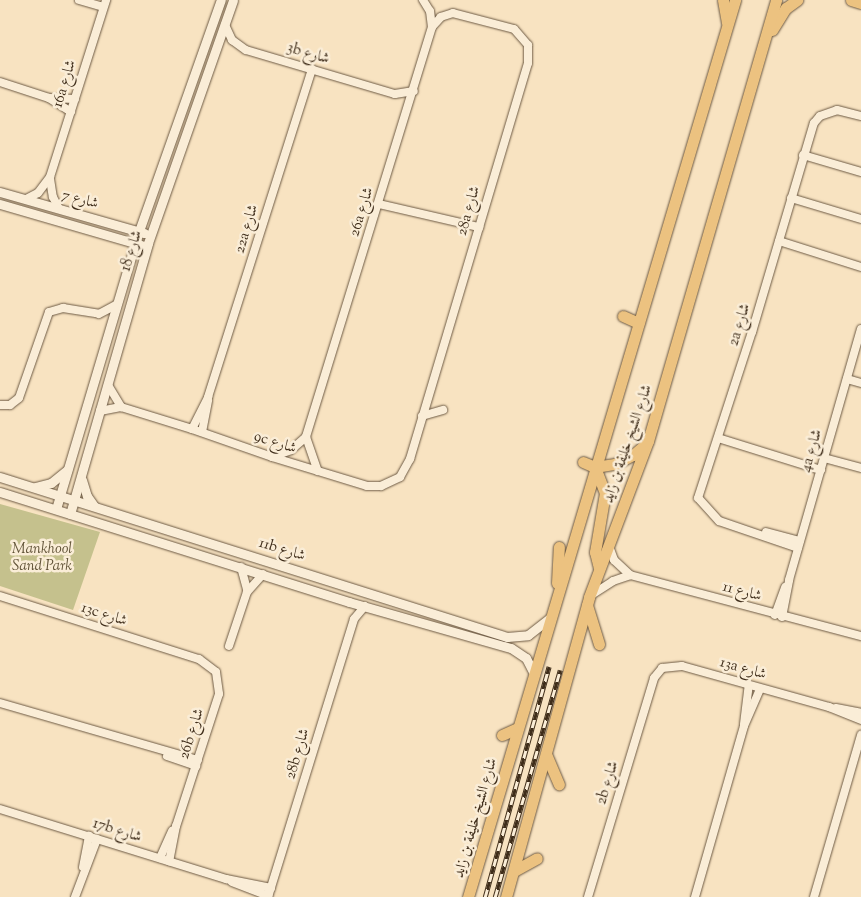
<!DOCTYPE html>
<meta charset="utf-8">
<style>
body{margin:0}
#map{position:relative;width:861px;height:897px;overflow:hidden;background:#f8e3c1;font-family:"Sorts Mill Goudy",Amiri,serif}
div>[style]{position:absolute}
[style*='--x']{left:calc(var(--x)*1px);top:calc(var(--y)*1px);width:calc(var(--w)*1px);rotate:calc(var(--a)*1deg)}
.green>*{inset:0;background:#c5c18d}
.roads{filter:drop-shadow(0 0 1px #6d5a44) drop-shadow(0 0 1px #6d5a44)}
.minor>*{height:8px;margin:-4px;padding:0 4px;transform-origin:4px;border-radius:4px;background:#faedd7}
.tertiary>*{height:9px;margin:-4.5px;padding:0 4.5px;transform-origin:4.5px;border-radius:4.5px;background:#faedd7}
.primary>*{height:11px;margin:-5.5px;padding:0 5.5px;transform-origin:5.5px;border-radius:5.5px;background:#ecc280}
.rail>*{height:4.5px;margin-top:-2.25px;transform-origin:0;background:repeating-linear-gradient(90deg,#faedd7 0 8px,#3f2d1a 0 16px);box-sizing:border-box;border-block:1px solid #3f2d1a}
span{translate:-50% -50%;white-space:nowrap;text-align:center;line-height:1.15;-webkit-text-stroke:5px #faedd7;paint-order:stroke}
.street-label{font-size:15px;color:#3f2d1a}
.park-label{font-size:15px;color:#605237;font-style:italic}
</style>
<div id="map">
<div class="green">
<i style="clip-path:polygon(0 504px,100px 532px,73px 610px,0 586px)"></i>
</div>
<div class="roads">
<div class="minor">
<i style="--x:79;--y:0;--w:25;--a:16"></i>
<i style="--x:423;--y:0;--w:13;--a:58"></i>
<i style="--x:430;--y:11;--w:16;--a:83"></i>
<i style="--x:225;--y:25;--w:17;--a:65"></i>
<i style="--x:232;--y:40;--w:17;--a:36"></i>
<i style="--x:246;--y:50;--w:155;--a:16.5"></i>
<i style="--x:395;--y:94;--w:19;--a:-9"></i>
<i style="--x:0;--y:82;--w:52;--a:18.1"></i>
<i style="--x:49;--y:98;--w:26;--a:32"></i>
<i style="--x:49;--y:98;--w:26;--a:2"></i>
<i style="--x:803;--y:155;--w:60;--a:16.3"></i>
<i style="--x:50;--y:179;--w:18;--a:81"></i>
<i style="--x:53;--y:197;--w:13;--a:63"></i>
<i style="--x:791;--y:198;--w:73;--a:16.7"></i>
<i style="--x:26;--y:199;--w:13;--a:-27"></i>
<i style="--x:38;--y:193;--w:20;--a:-53"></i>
<i style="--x:50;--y:177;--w:186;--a:-72.4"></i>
<i style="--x:379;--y:204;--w:103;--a:13"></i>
<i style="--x:779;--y:241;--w:86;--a:17.6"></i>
<i style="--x:847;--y:379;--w:15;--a:16"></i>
<i style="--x:108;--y:385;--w:26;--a:59"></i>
<i style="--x:0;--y:405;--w:10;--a:0"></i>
<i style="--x:10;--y:405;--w:11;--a:-38"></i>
<i style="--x:19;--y:398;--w:91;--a:-70.8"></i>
<i style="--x:49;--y:312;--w:15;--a:-16"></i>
<i style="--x:63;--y:308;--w:36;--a:9"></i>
<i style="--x:99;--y:314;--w:21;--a:-28"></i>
<i style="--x:100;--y:411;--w:21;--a:-11"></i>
<i style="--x:121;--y:407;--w:74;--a:17.2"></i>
<i style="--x:192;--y:429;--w:85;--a:19.3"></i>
<i style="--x:272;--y:457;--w:48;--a:16.9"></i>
<i style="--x:318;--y:471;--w:51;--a:17"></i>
<i style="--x:367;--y:486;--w:14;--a:0"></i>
<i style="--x:381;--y:486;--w:21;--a:-25"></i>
<i style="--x:400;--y:477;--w:21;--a:-61"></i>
<i style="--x:410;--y:459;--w:413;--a:-73.4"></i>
<i style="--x:528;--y:63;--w:18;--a:-90"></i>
<i style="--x:528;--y:45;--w:21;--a:-131"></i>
<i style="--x:514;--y:29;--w:63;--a:-165.3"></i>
<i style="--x:453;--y:13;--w:13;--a:162"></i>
<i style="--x:441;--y:17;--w:13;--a:132"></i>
<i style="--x:432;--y:27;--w:429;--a:107.1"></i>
<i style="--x:306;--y:437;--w:36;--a:71"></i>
<i style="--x:422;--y:416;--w:22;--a:-16"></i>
<i style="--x:192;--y:429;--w:36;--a:-63"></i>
<i style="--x:208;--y:397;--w:344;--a:-72.4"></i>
<i style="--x:202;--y:432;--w:32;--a:-79"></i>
<i style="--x:718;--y:438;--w:108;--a:17.3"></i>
<i style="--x:272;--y:457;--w:20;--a:-20"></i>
<i style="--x:291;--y:450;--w:20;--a:-41"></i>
<i style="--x:824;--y:458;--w:38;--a:15"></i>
<i style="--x:766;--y:532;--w:35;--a:15"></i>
<i style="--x:609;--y:546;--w:15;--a:70"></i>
<i style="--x:614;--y:560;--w:22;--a:43"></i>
<i style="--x:630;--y:575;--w:239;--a:14.8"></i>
<i style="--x:798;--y:548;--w:83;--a:-161.1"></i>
<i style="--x:719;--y:521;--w:31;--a:-132"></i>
<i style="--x:698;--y:498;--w:175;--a:-72"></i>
<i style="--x:752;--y:332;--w:218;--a:-73.5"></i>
<i style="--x:814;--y:123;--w:9;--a:-49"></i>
<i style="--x:820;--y:116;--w:18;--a:-19"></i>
<i style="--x:837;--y:110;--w:25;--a:14"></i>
<i style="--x:241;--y:567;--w:24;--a:75"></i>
<i style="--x:0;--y:596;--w:209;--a:17.6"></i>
<i style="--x:199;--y:659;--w:21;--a:37"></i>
<i style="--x:216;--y:672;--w:22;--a:82"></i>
<i style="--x:219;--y:694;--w:139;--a:108"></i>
<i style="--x:176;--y:826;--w:36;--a:101"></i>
<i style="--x:590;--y:596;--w:27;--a:-33"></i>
<i style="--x:613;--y:581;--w:18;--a:-19"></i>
<i style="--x:775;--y:615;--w:30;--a:-70"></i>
<i style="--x:782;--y:617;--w:38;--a:-79"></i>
<i style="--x:789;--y:580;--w:261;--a:-74"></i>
<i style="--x:229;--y:646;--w:57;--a:-71.6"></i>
<i style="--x:247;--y:592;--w:24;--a:-48"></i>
<i style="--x:0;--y:703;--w:206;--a:16.1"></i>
<i style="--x:836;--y:708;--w:25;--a:11"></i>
<i style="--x:744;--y:724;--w:38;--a:-83"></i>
<i style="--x:167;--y:756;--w:31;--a:19"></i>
<i style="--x:0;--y:809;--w:237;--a:17.2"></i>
<i style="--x:226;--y:879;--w:46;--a:11.3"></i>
<i style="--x:160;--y:858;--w:30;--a:-66"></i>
<i style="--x:83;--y:867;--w:32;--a:-79"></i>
<i style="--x:232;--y:882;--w:39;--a:21"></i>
<i style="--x:75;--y:897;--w:62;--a:-69.2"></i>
<i style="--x:268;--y:897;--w:291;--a:-72.8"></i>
<i style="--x:354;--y:619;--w:17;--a:-50"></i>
<i style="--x:588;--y:897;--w:229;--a:-73.2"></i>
<i style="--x:654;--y:678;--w:13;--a:-51"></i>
<i style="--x:662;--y:668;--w:20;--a:-6"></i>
<i style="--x:682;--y:666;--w:153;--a:15.6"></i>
<i style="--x:829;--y:707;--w:35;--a:22"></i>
<i style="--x:695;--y:897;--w:178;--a:-74"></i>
<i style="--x:744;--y:726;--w:40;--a:-66.6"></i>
<i style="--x:814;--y:897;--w:169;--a:-73.8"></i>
</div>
<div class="tertiary">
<i style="--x:0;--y:192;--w:150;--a:15.9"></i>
<i style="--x:0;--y:204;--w:147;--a:16.2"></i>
<i style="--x:0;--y:477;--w:532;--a:17.51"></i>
<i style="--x:507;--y:637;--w:21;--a:-5"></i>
<i style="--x:528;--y:635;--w:28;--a:-38"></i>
<i style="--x:82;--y:480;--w:17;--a:73"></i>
<i style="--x:87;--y:496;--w:12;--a:55"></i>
<i style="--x:35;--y:487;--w:16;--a:-14"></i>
<i style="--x:51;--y:483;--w:21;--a:-39"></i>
<i style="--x:0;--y:492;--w:366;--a:17.5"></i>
<i style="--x:349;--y:602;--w:168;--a:15.9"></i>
<i style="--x:511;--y:648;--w:18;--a:34"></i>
<i style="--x:526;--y:658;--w:18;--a:63"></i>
<i style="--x:56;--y:509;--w:290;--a:-73.4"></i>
<i style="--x:139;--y:231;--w:245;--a:-70.5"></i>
<i style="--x:70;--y:514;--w:282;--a:-73.9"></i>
<i style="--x:148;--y:243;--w:257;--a:-70.7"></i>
</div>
<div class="primary">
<i style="--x:723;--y:0;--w:23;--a:80"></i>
<i style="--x:851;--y:0;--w:10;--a:17"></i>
<i style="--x:772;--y:30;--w:26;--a:-58"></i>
<i style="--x:786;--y:8;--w:14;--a:-36"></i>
<i style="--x:623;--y:316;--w:17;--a:24"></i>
<i style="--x:583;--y:462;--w:13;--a:23"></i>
<i style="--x:595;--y:467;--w:20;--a:-9"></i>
<i style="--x:615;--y:464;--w:20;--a:-27"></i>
<i style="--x:633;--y:455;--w:17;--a:-40"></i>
<i style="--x:595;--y:467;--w:28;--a:69"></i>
<i style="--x:605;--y:493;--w:60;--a:99.6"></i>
<i style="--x:595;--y:552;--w:16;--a:76"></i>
<i style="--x:557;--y:583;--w:36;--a:-87"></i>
<i style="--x:587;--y:605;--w:41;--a:72.9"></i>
<i style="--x:502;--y:735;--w:17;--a:-24"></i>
<i style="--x:546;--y:754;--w:33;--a:67"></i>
<i style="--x:514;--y:871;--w:26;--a:-29"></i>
<i style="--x:468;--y:897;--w:936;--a:-73.42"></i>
<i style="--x:506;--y:897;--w:311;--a:-74.5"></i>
<i style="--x:589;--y:597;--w:167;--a:-69.3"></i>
<i style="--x:648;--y:441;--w:459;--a:-73.8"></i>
</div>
</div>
<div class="rail">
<i style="--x:485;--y:897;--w:239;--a:-74.5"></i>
<i style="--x:495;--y:897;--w:236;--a:-74"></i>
</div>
<div class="street-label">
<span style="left:308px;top:54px;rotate:16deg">3b شارع</span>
<span style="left:65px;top:84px;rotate:-73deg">16a شارع</span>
<span style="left:80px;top:200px;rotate:15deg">شارع 7</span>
<span style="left:469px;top:211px;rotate:-74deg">28a شارع</span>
<span style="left:362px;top:212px;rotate:-73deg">26a شارع</span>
<span style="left:247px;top:229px;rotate:-73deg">22a شارع</span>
<span style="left:132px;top:251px;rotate:-73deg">شارع 18</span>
<span style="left:740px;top:325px;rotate:-73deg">2a شارع</span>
<span style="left:275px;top:443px;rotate:18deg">9c شارع</span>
<span style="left:628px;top:444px;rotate:-71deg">شارع الشيخ خليفة بن زايد</span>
<span style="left:812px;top:451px;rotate:-74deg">4a شارع</span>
<span style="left:282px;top:550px;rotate:17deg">11b شارع</span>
<span style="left:742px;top:592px;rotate:15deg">شارع 11</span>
<span style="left:104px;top:615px;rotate:18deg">13c شارع</span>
<span style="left:743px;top:669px;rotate:16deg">13a شارع</span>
<span style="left:192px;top:734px;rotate:-72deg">26b شارع</span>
<span style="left:298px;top:754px;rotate:-73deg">28b شارع</span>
<span style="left:608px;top:783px;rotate:-73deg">2b شارع</span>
<span style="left:476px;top:818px;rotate:-74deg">شارع الشيخ خليفة بن زايد</span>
<span style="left:117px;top:831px;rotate:17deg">17b شارع</span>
</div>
<div class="park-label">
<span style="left:42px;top:558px">Mankhool<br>Sand Park</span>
</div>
</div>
